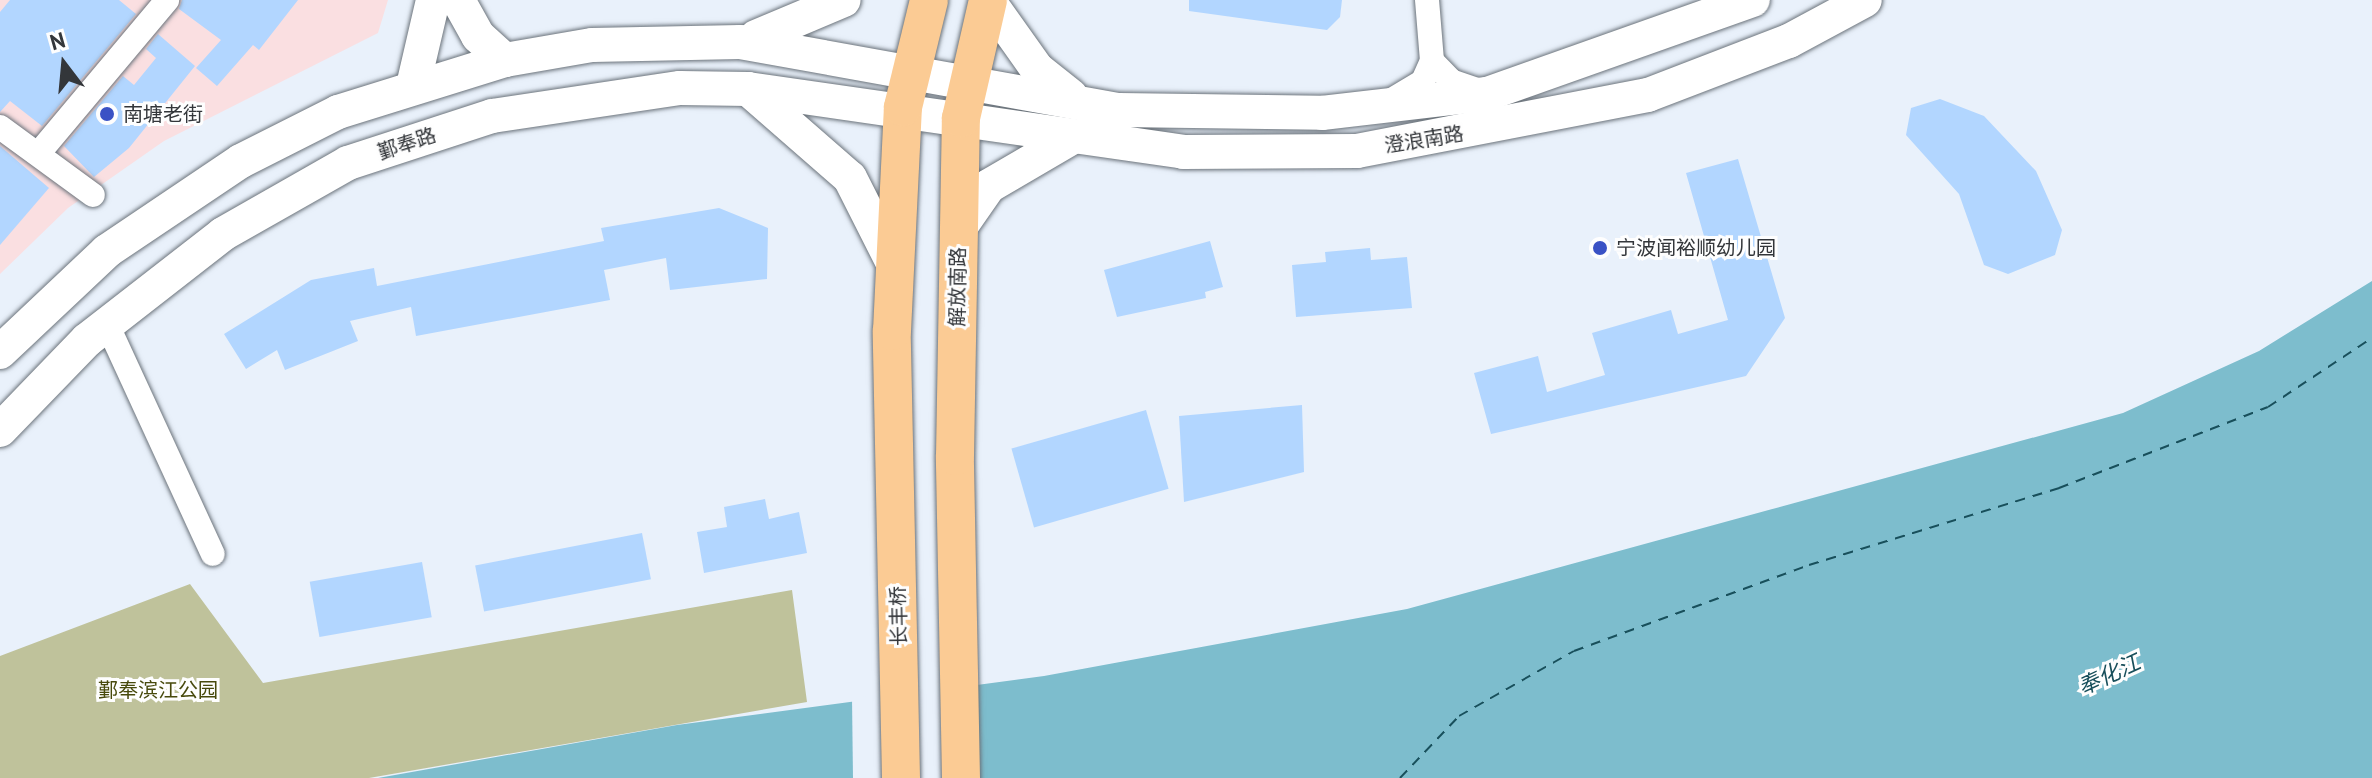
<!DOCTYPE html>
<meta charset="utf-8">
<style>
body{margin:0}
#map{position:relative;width:2372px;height:778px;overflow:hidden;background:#e9f1fb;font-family:"PT Sans","Noto Sans SC",sans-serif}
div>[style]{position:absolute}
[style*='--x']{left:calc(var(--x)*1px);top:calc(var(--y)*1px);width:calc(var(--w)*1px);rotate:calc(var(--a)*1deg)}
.commercial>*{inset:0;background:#fadfe1}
.green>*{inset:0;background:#bfc29b}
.water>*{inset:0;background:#7dbdcd}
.pier>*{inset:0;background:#e9f1fb}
.ferry>*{height:2px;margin-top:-1px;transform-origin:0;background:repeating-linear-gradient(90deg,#184f5b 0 10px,transparent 0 18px)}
.building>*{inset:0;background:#b2d6ff;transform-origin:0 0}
.roads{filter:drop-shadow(0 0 2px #6b737b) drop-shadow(0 0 2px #6b737b)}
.street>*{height:24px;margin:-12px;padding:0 12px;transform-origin:12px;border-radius:12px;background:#fff}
.secondary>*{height:34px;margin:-17px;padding:0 17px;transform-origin:17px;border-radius:17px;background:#fff}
.primary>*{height:38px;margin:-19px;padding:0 19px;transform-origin:19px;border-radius:19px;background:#fbcb94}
.dots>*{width:22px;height:22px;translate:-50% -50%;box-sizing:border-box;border:4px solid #fefefe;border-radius:50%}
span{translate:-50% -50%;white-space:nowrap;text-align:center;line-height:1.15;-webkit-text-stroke:6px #fefefe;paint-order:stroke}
.poi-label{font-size:20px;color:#33363a}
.left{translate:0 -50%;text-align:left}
.street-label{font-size:20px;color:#33363a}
.park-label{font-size:20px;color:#484a0d}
.water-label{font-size:22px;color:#184f5b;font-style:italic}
.north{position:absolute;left:24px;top:24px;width:80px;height:80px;-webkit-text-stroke:6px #fefefe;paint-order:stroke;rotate:344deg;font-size:22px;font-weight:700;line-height:32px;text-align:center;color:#33363a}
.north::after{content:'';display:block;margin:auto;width:28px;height:36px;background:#33363a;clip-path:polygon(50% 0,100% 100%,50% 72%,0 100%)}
</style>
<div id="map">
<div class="commercial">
<i style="clip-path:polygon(0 0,388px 0,378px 33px,164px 141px,68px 208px,0 274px)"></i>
</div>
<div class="green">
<i style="clip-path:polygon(190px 584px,263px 683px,792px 590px,807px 702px,369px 778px,0 778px,0 656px)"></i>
</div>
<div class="water">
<i style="clip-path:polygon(2372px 281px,2372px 778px,378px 778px,677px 725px,1044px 676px,1407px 609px,2123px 413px,2259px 351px)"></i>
</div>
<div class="pier">
<i style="clip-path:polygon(973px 682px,975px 778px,853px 778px,852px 698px)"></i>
</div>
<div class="ferry">
<i style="--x:1400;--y:778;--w:86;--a:-46.4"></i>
<i style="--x:1459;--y:716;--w:132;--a:-29.5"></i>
<i style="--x:1574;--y:651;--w:250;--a:-20.1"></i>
<i style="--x:1809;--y:565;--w:262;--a:-17.1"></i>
<i style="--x:2059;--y:488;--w:224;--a:-21.2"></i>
<i style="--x:2268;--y:407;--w:125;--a:-33.6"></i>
</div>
<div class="building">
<i style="clip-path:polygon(10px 0,119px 0,136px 14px,42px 126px,10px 101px,0 112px,0 12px)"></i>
<i style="clip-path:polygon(182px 0,298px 0,259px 50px,253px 45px,217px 86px,196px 68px,221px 40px,179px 9px)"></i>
<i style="clip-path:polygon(1189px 0,1342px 0,1340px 17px,1327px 30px,1189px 11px)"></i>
<i style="clip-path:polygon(158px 34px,195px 66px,129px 148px,94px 177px,64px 146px,123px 76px,134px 85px,156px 58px,146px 49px)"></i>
<i style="clip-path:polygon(1940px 99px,1984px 116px,2036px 171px,2062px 230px,2055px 255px,2008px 274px,1984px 265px,1959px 194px,1906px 135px,1911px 108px)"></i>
<i style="clip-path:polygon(0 146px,49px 188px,0 245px)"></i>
<i style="clip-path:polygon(1738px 159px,1785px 318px,1746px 376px,1491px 434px,1474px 373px,1538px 356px,1547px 392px,1605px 375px,1592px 333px,1671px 310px,1678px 334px,1728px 320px,1686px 173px)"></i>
<i style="clip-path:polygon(719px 208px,768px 228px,767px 279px,670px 290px,666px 258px,604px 270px,610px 300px,416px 336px,411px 307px,350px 321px,358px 341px,285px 370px,277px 350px,246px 369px,224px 334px,311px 280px,374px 268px,377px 286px,604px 241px,601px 228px)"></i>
<i style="clip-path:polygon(1210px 241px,1223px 287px,1205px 292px,1206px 298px,1117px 317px,1104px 270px)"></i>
<i style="clip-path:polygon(1370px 248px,1371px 260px,1407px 257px,1412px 308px,1296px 317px,1292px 265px,1326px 262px,1325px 252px)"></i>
<i style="clip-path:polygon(1302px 405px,1304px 472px,1184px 502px,1179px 416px)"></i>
<i style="left:1146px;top:410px;width:82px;height:140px;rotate:74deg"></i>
<i style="clip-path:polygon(765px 499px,769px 519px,799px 512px,807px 553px,704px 573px,697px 532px,727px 527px,724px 507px)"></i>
<i style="left:642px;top:533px;width:47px;height:170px;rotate:79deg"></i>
<i style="left:422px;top:562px;width:56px;height:114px;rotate:80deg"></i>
</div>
<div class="roads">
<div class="street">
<i style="--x:1427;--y:0;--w:61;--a:85.3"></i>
<i style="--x:1390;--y:101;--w:39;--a:-31"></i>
<i style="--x:1423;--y:81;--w:22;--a:-66"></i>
<i style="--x:1432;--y:61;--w:28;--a:46"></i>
<i style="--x:1451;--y:81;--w:31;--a:19"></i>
<i style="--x:0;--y:127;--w:115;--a:36.2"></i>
<i style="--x:38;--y:154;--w:201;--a:-50"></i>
<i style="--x:107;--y:324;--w:253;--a:65.3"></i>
</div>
<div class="secondary">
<i style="--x:458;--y:0;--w:41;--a:60.9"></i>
<i style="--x:478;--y:36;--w:36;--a:42"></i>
<i style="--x:988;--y:0;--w:85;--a:54.6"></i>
<i style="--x:1037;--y:69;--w:43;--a:38.5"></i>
<i style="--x:756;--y:37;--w:95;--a:-22.8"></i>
<i style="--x:413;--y:86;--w:88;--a:-76.9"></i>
<i style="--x:748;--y:89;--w:135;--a:41.1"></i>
<i style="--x:850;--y:178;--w:100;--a:63.2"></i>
<i style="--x:959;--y:229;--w:52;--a:-55.1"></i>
<i style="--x:989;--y:186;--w:95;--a:-30.3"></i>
<i style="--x:0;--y:352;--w:147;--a:-43.3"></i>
<i style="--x:107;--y:251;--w:161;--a:-33.9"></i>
<i style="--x:241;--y:161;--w:109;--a:-26.8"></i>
<i style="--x:338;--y:112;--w:175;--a:-17.3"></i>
<i style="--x:505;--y:60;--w:88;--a:-9.8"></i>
<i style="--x:592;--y:45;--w:148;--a:-1.2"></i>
<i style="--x:740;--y:42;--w:385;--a:10.2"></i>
<i style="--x:1119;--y:110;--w:203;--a:0.8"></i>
<i style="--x:1322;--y:113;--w:166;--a:-6.6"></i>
<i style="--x:1487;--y:94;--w:282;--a:-19.5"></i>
<i style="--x:0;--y:430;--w:125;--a:-46"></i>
<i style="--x:87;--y:340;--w:172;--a:-37.9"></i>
<i style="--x:223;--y:234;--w:144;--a:-29.6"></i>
<i style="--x:348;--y:163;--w:151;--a:-18.1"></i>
<i style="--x:492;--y:116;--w:190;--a:-8.5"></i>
<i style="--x:680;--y:88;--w:68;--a:0.8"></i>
<i style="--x:748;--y:89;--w:440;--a:8.2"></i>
<i style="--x:1183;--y:152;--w:174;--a:-0.3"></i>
<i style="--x:1357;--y:151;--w:296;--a:-10.9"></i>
<i style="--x:1648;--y:95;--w:151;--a:-21"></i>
<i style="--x:1789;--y:41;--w:86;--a:-28.3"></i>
</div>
<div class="primary">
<i style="--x:901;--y:778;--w:447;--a:-91.2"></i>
<i style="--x:892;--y:331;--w:224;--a:-87.2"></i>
<i style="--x:903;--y:107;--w:110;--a:-76.3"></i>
<i style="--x:961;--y:778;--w:322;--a:-91.1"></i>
<i style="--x:955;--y:456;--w:338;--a:-89"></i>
<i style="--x:961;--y:118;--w:121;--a:-77.1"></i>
</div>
</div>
<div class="dots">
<i style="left:107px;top:114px;background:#3a52c5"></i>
<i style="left:1600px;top:248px;background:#3a52c5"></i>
</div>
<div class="poi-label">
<span class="left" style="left:123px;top:114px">南塘老街</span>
<span class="left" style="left:1616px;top:248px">宁波闻裕顺幼儿园</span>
</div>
<div class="street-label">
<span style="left:1424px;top:140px;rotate:-9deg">澄浪南路</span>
<span style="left:407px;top:144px;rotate:-18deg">鄞奉路</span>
<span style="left:958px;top:287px;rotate:-89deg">解放南路</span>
<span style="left:899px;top:616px;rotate:-91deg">长丰桥</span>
</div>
<div class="park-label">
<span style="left:158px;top:690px">鄞奉滨江公园</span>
</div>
<div class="water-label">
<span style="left:2109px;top:675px;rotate:-25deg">奉化江</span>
</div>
<div class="north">N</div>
</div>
